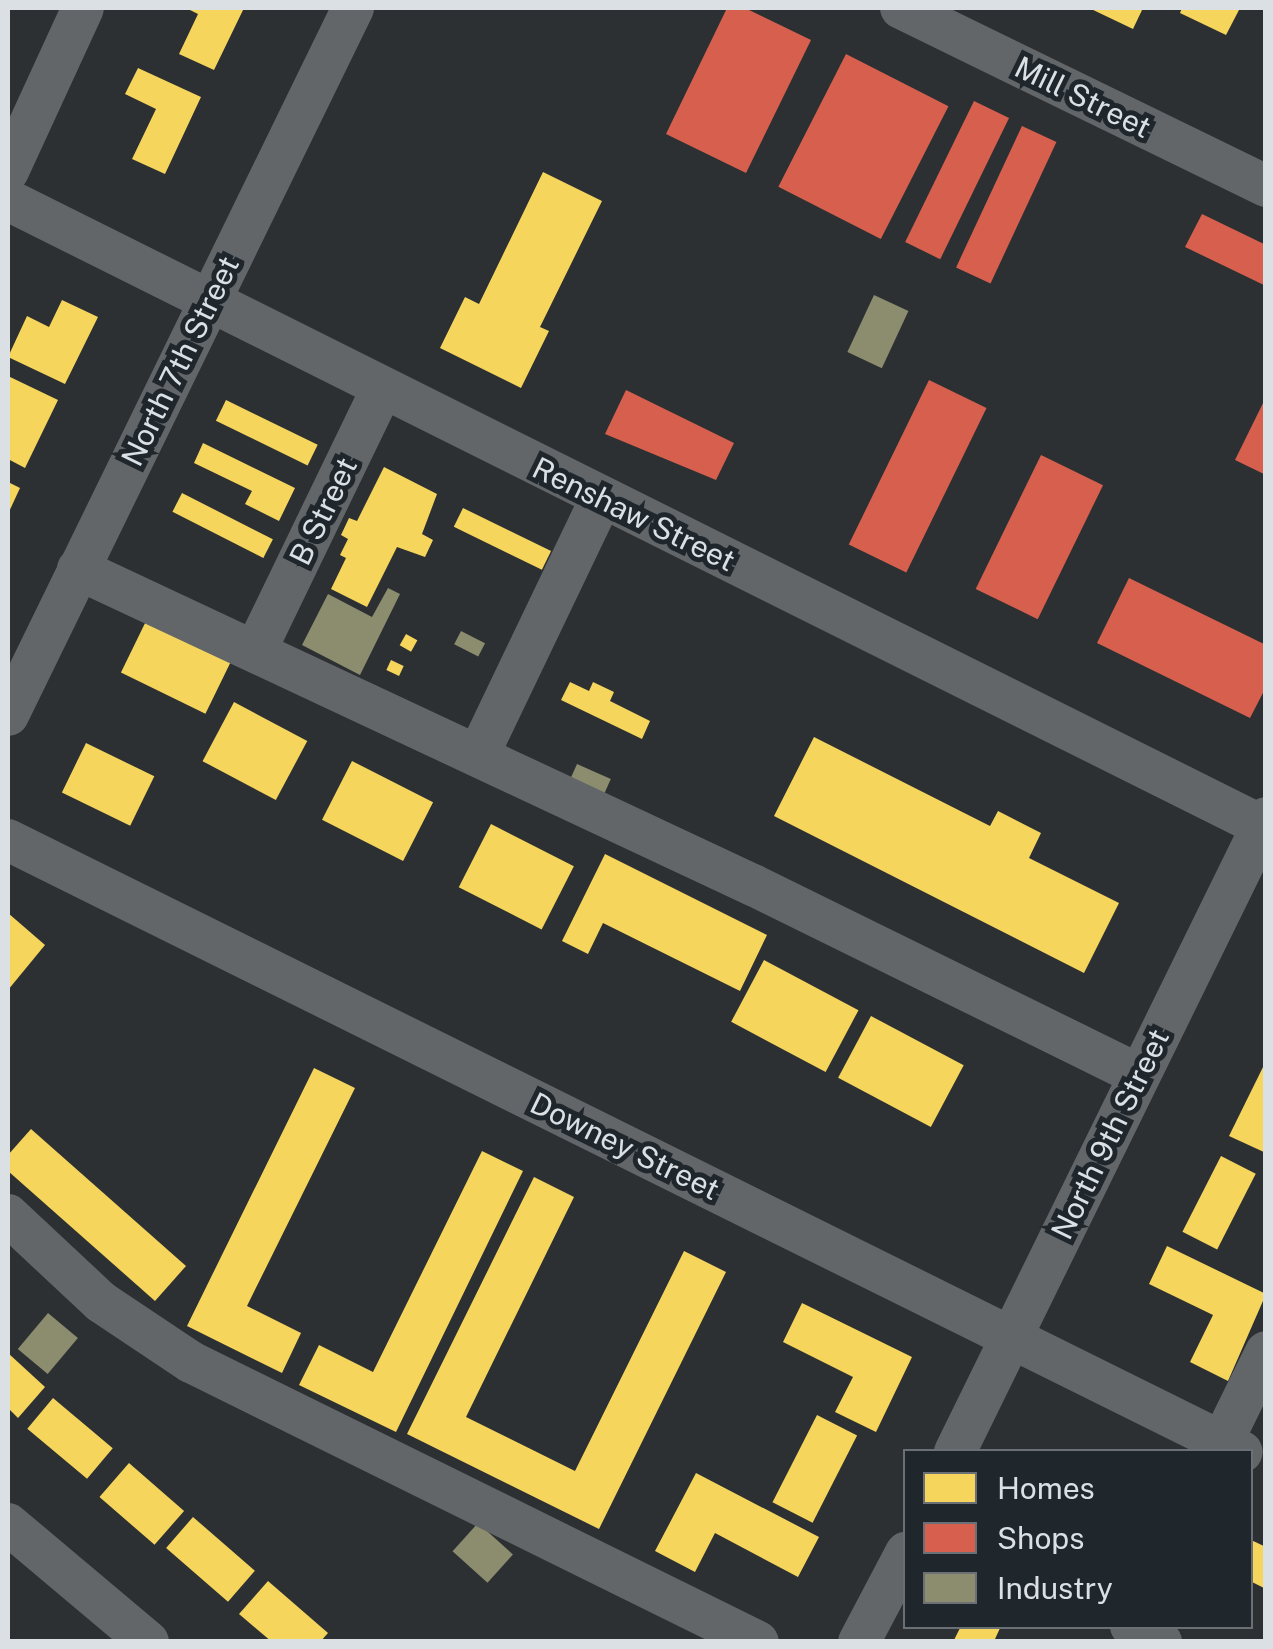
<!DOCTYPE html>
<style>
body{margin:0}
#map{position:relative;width:1273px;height:1649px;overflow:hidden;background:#2c3033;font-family:"Public Sans",sans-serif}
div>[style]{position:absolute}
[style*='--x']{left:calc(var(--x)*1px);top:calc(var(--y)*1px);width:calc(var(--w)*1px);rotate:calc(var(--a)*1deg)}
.homes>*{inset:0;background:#f6d55c;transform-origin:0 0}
.shops>*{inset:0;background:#d6604d;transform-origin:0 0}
.industry>*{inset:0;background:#8c8c6e;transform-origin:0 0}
.minor>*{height:42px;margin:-21px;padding:0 21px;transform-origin:21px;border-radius:21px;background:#636669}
span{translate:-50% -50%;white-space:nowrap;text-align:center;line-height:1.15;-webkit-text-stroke:10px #1f262c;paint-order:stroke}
.street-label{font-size:30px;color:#dbe0e4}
.frame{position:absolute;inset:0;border:10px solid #dbe0e4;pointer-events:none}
.legend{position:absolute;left:903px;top:1449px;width:350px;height:180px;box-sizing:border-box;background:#1f262c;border:2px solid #6a7076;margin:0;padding:12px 18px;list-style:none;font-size:30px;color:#dbe0e4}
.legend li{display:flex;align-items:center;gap:20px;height:50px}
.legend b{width:50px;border:2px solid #6a7076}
</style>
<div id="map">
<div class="homes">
<i style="clip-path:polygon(186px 8px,244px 8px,214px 70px,179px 54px,198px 14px)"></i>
<i style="clip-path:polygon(1089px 8px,1143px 8px,1133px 29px)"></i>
<i style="clip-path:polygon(1182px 8px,1240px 8px,1226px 35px,1180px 13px)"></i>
<i style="clip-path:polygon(138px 68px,201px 97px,165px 174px,132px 159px,156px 109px,125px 94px)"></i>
<i style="clip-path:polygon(543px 172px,602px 201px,540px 327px,549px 331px,521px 388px,440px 348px,465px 297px,479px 304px)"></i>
<i style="clip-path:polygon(62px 300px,98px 317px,65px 384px,8px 357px,27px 316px,49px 327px)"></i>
<i style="clip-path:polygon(8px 376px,58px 400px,25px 468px,8px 459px)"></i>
<i style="left:226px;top:400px;width:102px;height:23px;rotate:26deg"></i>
<i style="clip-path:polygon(203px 443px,295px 488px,279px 521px,245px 504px,252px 491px,194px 463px)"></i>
<i style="clip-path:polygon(384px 467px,437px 494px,422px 534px,433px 540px,425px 557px,397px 547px,367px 607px,331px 589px,346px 558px,340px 555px,348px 539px,341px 535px,349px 518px,357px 521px)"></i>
<i style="clip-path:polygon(8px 482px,20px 488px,8px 514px)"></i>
<i style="left:182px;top:493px;width:102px;height:21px;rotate:27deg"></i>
<i style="left:463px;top:508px;width:98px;height:21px;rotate:26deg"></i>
<i style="left:149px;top:615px;width:94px;height:64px;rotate:26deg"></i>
<i style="left:406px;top:634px;width:13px;height:13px;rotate:29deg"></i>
<i style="left:391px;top:660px;width:14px;height:11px;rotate:25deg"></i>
<i style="clip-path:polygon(570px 682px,589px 691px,593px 682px,614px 692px,610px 701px,650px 721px,642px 739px,561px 700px)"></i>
<i style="left:234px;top:702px;width:83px;height:67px;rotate:28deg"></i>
<i style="clip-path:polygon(814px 737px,990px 826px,998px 811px,1041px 833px,1029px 858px,1119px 903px,1084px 973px,774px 816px)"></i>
<i style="left:86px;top:743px;width:76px;height:55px;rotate:26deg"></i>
<i style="left:352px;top:761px;width:91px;height:66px;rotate:27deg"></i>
<i style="left:491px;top:824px;width:93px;height:71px;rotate:27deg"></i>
<i style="clip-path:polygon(605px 854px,767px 935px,740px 991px,603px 923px,588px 954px,562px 941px)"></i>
<i style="clip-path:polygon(8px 913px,45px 945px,8px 990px)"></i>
<i style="left:764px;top:960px;width:107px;height:70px;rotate:28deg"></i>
<i style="left:871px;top:1016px;width:105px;height:70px;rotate:28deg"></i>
<i style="clip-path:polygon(1266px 1061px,1266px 1153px,1229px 1136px)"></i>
<i style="clip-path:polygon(314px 1068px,355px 1088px,247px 1306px,301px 1333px,282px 1373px,187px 1326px)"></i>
<i style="clip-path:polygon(31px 1129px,186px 1266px,155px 1301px,8px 1171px,8px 1155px)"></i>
<i style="clip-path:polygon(482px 1151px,523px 1171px,396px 1432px,299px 1385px,319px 1345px,373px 1372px)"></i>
<i style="left:1221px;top:1156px;width:39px;height:85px;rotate:27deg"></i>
<i style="clip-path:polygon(534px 1177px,574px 1197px,466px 1417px,575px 1471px,684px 1251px,726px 1272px,599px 1529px,407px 1434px)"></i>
<i style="clip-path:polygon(1167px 1246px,1266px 1294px,1228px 1381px,1190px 1362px,1213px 1315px,1149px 1284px)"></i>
<i style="clip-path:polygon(802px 1303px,912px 1357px,876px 1432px,835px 1412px,853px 1377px,783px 1342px)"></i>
<i style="clip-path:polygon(8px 1353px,45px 1387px,18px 1418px,8px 1408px)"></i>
<i style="left:53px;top:1398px;width:78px;height:40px;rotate:40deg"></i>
<i style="left:817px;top:1415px;width:45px;height:98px;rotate:27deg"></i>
<i style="left:129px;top:1463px;width:73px;height:45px;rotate:41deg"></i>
<i style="clip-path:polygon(696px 1473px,819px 1537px,798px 1577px,715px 1533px,695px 1572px,655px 1551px)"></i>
<i style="left:193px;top:1517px;width:82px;height:41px;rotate:41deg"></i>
<i style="clip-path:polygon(1251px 1540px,1266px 1547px,1266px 1589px,1250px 1581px)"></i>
<i style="clip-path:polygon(268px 1581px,328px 1633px,320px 1642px,272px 1642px,239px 1614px)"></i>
<i style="clip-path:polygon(961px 1626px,1001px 1626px,995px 1639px,1000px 1642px,953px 1642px)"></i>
</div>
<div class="shops">
<i style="clip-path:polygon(727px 8px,745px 8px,811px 40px,746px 173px,666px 134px)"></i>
<i style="left:846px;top:54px;width:115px;height:149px;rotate:27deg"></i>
<i style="left:974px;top:101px;width:39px;height:157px;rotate:26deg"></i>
<i style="left:1022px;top:126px;width:38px;height:156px;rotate:25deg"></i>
<i style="clip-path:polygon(1202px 214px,1266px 245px,1266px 286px,1185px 247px)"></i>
<i style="left:929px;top:380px;width:64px;height:183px;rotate:26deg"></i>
<i style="clip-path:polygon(626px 390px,734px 443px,716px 480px,605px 434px)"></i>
<i style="clip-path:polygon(1266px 397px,1266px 475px,1235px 460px)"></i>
<i style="left:1041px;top:455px;width:69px;height:149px;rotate:26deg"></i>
<i style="clip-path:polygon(1129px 578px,1266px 645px,1266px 687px,1250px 718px,1097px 643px)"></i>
</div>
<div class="industry">
<i style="left:874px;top:295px;width:38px;height:63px;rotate:25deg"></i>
<i style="clip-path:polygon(388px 588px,400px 594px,360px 675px,302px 645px,328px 594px,372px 617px)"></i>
<i style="left:461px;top:631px;width:27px;height:15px;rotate:27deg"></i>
<i style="left:577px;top:764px;width:37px;height:17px;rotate:24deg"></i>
<i style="left:48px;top:1313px;width:39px;height:47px;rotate:40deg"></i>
<i style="left:478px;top:1523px;width:47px;height:38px;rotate:42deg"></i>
</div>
<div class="minor">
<i style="--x:901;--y:8;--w:406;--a:26"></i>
<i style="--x:8;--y:171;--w:179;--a:-65.3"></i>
<i style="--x:8;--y:200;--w:1402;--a:26.53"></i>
<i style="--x:78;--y:569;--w:745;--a:25.09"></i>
<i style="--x:753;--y:885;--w:430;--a:26.2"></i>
<i style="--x:264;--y:633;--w:271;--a:-64.2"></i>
<i style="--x:8;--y:715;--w:787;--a:-63.99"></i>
<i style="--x:483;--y:745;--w:275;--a:-64.4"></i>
<i style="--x:8;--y:840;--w:1377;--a:26.38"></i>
<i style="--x:8;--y:1215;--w:127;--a:43.1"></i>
<i style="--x:101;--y:1302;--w:108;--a:33.7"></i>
<i style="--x:191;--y:1362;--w:632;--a:26.28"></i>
<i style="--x:1222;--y:1442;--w:100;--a:-63.9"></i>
<i style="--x:955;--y:1452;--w:706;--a:-63.87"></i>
<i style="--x:8;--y:1524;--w:183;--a:40.1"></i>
<i style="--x:1131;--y:1626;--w:34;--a:28"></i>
<i style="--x:859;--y:1642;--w:101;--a:-62.2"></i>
</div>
<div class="street-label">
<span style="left:1083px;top:97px;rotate:26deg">Mill Street</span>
<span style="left:180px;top:361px;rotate:-64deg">North 7th Street</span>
<span style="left:323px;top:511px;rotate:-64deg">B Street</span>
<span style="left:634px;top:514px;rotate:26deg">Renshaw Street</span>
<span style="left:1110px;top:1134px;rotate:-64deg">North 9th Street</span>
<span style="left:625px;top:1146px;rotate:26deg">Downey Street</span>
</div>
<div class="frame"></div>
<ul class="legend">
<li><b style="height:28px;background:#f6d55c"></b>Homes</li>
<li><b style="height:28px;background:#d6604d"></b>Shops</li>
<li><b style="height:28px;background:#8c8c6e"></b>Industry</li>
</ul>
</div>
